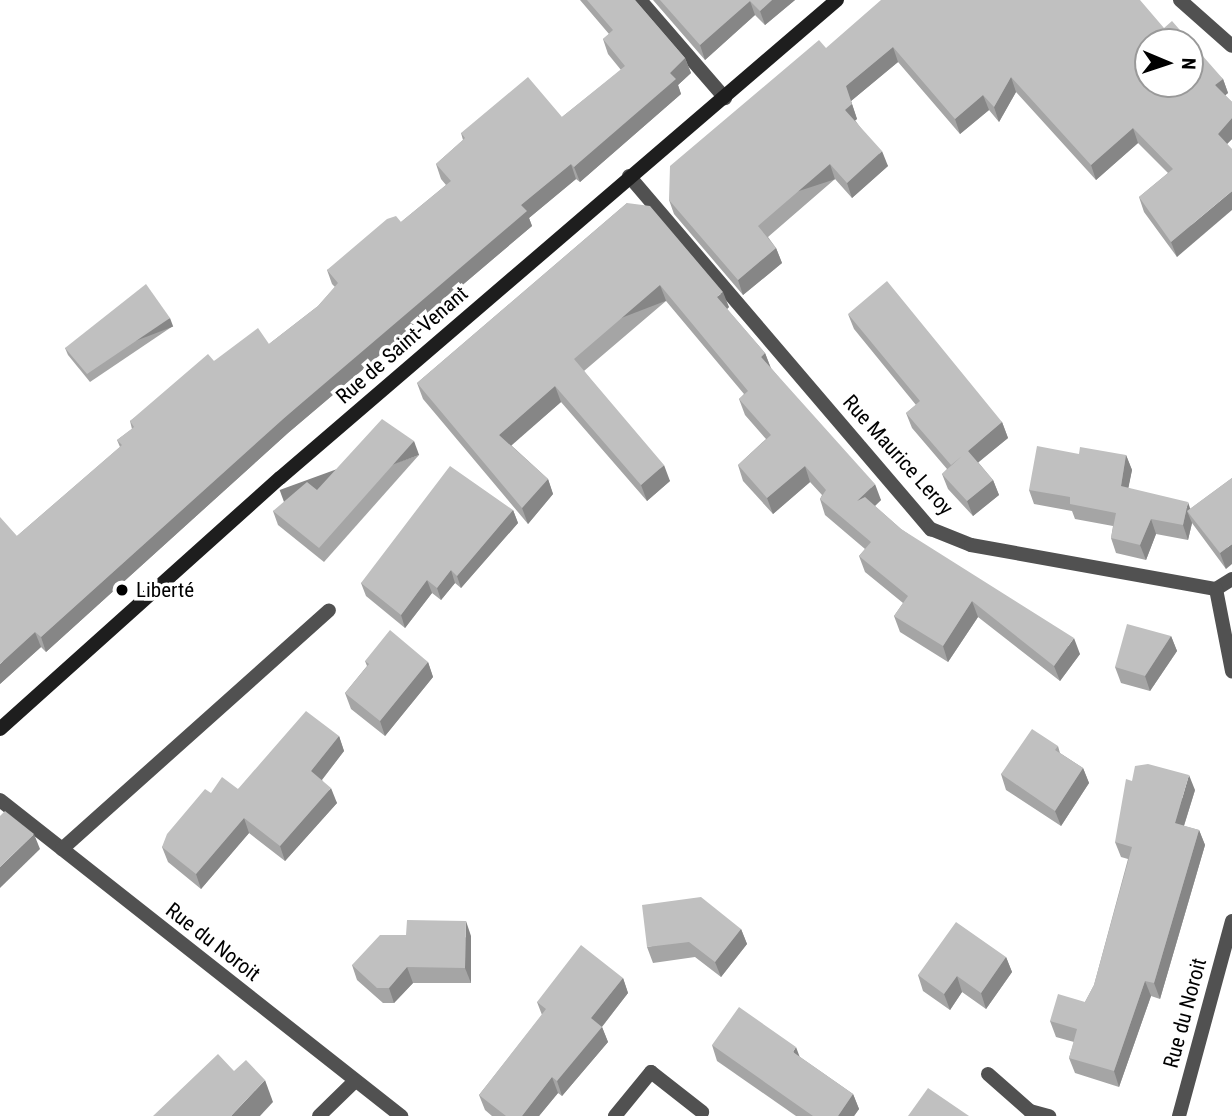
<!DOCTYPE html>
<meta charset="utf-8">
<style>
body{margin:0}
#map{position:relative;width:1232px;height:1116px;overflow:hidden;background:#fff;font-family:"Roboto Condensed",sans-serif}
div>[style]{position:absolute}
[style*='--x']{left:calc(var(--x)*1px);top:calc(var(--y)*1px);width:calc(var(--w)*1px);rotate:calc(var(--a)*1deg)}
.street>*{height:14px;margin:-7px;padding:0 7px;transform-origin:7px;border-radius:7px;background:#515151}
.secondary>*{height:14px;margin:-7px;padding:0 7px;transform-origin:7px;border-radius:7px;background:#1e1e1e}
.wall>*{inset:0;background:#a5a5a5}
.shaded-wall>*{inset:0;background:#868686;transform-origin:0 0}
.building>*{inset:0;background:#c0c0c0}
.dots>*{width:19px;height:19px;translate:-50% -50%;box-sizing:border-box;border:4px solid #fff;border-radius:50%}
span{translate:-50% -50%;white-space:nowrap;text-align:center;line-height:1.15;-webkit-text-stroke:7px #fff;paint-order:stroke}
.street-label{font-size:21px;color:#000}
.poi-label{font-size:21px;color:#000}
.left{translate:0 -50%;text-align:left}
.north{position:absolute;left:1134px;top:28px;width:70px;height:70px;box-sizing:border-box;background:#fff;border:2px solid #999;border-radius:50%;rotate:92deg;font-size:19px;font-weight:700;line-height:28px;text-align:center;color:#000}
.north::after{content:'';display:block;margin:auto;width:24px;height:32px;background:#000;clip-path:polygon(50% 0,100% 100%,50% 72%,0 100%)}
</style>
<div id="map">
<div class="street">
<i style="--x:640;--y:0;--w:130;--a:49.1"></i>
<i style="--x:1180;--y:0;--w:69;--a:41.5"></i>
<i style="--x:629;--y:176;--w:465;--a:49.5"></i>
<i style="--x:931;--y:529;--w:43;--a:21.8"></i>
<i style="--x:971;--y:545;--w:249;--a:10.2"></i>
<i style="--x:1216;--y:589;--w:19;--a:-32"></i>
<i style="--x:1216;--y:589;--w:84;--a:79"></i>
<i style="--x:0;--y:800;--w:511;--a:38.24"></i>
<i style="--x:62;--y:849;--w:358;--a:-41.8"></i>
<i style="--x:988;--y:1074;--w:56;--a:41.4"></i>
<i style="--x:1030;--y:1111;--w:20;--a:15"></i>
<i style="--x:319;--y:1116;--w:50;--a:-44.2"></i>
<i style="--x:615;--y:1116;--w:57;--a:-50.7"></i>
<i style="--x:651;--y:1072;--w:65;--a:38.1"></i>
<i style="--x:1179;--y:1116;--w:202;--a:-74.8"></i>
</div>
<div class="secondary">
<i style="--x:0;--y:729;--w:376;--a:-41.9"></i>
<i style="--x:280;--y:478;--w:734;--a:-40.64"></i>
</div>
<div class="wall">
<i style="clip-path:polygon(580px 0,635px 0,685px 58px,691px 73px,678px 85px,681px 94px,580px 182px,576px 179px,529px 218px,532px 226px,288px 433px,46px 652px,41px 647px,0 684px,17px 536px,120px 447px,117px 440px,132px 429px,130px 421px,214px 361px,269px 344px,318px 306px,335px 287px,332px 284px,327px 270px,401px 222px,446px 185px,441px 179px,436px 164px,463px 140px,461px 133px,562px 117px,621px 70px,608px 54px,603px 39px,609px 34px)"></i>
<i style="clip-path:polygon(653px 0,795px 0,765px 25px,755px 15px,705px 60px)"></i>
<i style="clip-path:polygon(1164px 28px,1223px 79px,1228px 93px,1225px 95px,1232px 102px,1232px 139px,1227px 144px,1177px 257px,1144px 212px,1139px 197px,1168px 173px,1138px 143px,1096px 180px,1016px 92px,999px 122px,989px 110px,960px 134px,898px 62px,851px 101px,857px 119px,855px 120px,888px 166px,852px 198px,835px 179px,768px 237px,776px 248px,782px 263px,743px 295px,674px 214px,669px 200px,826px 48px)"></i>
<i style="clip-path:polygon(627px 203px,729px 307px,727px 309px,765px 353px,771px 368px,881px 500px,875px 506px,901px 529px,1080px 654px,1060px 681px,978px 617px,948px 662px,900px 632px,894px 616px,903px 603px,865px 572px,859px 556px,865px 549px,825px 515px,820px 499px,822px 495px,810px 482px,773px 514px,743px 481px,738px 465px,766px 439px,745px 415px,739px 399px,744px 394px,666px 301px,584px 371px,670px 481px,647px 501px,561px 402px,511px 445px,548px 479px,553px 494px,528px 524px,423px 399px,417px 383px)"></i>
<i style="clip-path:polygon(848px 314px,1002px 422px,1008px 438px,978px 462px,993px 480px,999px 495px,973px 516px,948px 489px,942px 474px,947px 469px,912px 428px,906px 413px,916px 405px,854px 329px)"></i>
<i style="clip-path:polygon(173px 326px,90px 382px,68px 355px,65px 348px)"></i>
<i style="clip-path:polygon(1079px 454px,1126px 455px,1132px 470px,1128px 488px,1190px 509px,1232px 478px,1226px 569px,1192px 523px,1188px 540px,1156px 534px,1146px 560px,1116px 553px,1111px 538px,1113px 526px,1075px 519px,1072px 511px,1034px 504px,1029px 490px)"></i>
<i style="clip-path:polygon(419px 455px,324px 562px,278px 525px,273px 511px,317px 490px)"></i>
<i style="clip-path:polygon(513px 510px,518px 523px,461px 588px,455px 583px,441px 600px,432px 593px,405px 628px,366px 596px,361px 583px)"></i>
<i style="clip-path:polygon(1171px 636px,1177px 651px,1150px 691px,1121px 683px,1115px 667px)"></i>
<i style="clip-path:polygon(365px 661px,428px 662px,433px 677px,385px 736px,351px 709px,345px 693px,367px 666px)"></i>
<i style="clip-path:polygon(339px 736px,344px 751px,322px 780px,337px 803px,285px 861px,249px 833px,201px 889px,168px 862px,162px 847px,211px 793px,238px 789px)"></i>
<i style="clip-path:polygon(1058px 746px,1060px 753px,1083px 768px,1089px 783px,1061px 826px,1006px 790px,1001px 774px)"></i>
<i style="clip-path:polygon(1195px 790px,1184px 826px,1199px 830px,1205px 845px,1160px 999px,1151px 996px,1119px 1087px,1075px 1073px,1069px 1058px,1074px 1042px,1056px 1037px,1050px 1021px,1085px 1002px,1094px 985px,1128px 859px,1121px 857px,1115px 842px)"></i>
<i style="clip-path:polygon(741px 929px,747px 944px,721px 977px,695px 957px,653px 963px,647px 947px)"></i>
<i style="clip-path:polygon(471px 936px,471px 983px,413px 983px,394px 1003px,383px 1003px,357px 980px,352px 965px)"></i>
<i style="clip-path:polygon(1006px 957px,1012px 972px,986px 1009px,962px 992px,950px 1010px,923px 991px,918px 975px)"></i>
<i style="clip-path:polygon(623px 978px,628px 993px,602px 1027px,608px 1042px,562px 1096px,558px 1093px,539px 1116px,492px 1116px,485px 1110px,479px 1095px,542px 1015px,537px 1002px)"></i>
<i style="clip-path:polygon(712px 1045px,800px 1057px,853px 1094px,859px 1109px,854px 1116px,796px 1116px,717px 1061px)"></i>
</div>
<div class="shaded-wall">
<i style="clip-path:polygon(772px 0,795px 0,765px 25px,760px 11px)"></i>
<i style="clip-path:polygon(750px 1px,755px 15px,705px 60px,700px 45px)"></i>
<i style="clip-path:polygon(893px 47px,898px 62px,851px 101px,857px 119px,851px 124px,845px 110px,846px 86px)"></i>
<i style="clip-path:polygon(685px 58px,691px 73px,678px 85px,681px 94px,580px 182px,574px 167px)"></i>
<i style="clip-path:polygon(1011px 77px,1016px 92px,999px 122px,994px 107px)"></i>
<i style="clip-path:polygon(1223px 79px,1228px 93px,1221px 99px,1215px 85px)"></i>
<i style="clip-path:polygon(983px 95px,989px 110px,960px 134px,955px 119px)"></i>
<i style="clip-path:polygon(1232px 118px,1232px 139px,1223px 148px,1218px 134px)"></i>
<i style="clip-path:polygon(1133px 128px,1138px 143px,1096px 180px,1091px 165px)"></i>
<i style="clip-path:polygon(882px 151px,888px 166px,852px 198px,847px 183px)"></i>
<i style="clip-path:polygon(571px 164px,576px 179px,529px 218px,532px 226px,288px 433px,46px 652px,41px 637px,521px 205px)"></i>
<i style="left:830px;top:164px;width:16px;height:95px;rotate:72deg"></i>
<i style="clip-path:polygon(1232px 191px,1232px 210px,1177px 257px,1171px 242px)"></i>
<i style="clip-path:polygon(776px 248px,782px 263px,743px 295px,738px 280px)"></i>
<i style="left:660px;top:285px;width:17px;height:113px;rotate:69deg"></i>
<i style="clip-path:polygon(723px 292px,729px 307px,723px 313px,717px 297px)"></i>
<i style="left:170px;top:318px;width:9px;height:100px;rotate:69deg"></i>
<i style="clip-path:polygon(765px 353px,771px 369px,761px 357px)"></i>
<i style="clip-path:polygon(555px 386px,561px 402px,505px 451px,499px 435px)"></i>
<i style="clip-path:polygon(1002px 422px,1008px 438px,974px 466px,968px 451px)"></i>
<i style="left:414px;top:441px;width:15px;height:143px;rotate:70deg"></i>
<i style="clip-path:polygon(1126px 455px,1132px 470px,1126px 500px,1121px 486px)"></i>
<i style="clip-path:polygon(664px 465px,670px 481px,647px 501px,641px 485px)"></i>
<i style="clip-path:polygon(805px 466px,810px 482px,773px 514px,767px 498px)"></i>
<i style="clip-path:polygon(548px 479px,553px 494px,528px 524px,522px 508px)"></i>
<i style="clip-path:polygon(993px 480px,999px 495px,973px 516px,967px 501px)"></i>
<i style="clip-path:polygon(875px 484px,881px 500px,863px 517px,857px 501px)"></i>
<i style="clip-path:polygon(1188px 502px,1193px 517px,1187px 511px,1192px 523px,1188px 540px,1183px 525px)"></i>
<i style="clip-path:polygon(513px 510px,518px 523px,461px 588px,457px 576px)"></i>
<i style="clip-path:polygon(1151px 519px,1156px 534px,1146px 560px,1140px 545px)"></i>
<i style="clip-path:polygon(1232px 544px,1232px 564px,1226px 569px,1220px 553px)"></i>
<i style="clip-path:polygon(451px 570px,455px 583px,441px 600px,437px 588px)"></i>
<i style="clip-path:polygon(427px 580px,432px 593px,405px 628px,401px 615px)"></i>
<i style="clip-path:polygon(972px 601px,978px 617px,948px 662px,943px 646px)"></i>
<i style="clip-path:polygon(35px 632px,41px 647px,0 684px,0 664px)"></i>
<i style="clip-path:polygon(1171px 636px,1177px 651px,1150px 691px,1145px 676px)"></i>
<i style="clip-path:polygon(1074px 638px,1080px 654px,1060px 681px,1054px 666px)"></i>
<i style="clip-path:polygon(428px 662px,433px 677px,385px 736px,380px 721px)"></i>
<i style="clip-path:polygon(339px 736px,344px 751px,317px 786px,311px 771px)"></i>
<i style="clip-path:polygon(1083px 768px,1089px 783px,1061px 826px,1055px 811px)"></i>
<i style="clip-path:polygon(1189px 775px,1195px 790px,1180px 838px,1175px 823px)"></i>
<i style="clip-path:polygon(331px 788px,337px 803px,285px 861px,280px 846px)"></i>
<i style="clip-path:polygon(244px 818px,249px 833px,201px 889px,196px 874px)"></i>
<i style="clip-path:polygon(1199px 830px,1205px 845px,1160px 999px,1154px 983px)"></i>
<i style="clip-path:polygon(34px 834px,40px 849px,0 888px,0 867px)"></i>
<i style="clip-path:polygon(466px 921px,471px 936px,471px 983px,465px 968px)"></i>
<i style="clip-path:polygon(741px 929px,747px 944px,721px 977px,715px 962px)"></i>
<i style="clip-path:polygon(1006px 957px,1012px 972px,986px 1009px,981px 993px)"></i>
<i style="clip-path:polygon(407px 967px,413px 983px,394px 1003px,389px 988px)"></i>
<i style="clip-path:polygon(957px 976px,962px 992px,950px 1010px,944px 994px)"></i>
<i style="clip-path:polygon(623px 978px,628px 993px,600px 1029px,602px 1027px,608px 1042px,562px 1096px,557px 1081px,591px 1018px)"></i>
<i style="clip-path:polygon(1145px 981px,1151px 996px,1119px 1087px,1114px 1071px)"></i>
<i style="clip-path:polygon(796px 1047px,802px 1063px,793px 1052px)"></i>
<i style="clip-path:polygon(552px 1077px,558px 1093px,539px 1116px,522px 1116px)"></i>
<i style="clip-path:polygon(265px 1080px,273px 1102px,260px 1116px,231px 1116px)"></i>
<i style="clip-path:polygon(853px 1094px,859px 1109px,854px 1116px,838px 1116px)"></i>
</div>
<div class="building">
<i style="clip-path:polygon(587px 0,635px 0,685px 58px,670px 73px,676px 79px,574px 167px,571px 164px,521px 205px,527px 211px,283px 419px,41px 637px,35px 632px,0 664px,0 517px,17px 536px,122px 445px,117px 440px,134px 427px,130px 421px,208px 354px,214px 361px,258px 328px,269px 344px,318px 306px,338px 283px,327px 270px,387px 219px,396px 216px,401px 222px,451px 181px,436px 164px,465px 138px,461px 133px,528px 77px,562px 117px,625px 66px,603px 39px,613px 30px)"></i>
<i style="clip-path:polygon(660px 0,772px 0,760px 11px,750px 1px,700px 45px)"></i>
<i style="clip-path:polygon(evenodd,881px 0,1140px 0,1164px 28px,1172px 21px,1223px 79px,1215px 85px,1232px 102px,1232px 118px,1218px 134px,1232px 149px,1232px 191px,1171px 242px,1139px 197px,1173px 169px,1133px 128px,1091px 165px,1011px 77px,994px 107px,983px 95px,955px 119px,893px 47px,846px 86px,852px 104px,845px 110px,882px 151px,847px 183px,830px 164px,758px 226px,776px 248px,738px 280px,669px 200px,670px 166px,819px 40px,826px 48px,881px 0,1148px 42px,1190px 42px,1190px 84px,1148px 84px,1148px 42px)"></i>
<i style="clip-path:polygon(627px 203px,650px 206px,723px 292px,717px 297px,765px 353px,761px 357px,875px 484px,857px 501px,865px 497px,901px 529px,1074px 638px,1054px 666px,972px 601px,943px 646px,894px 616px,908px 596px,859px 556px,871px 542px,820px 499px,826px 490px,805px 466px,767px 498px,738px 465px,771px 435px,739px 399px,748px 391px,660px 285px,574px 359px,664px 465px,641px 485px,555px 386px,499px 435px,548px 479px,522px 508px,417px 383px)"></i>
<i style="clip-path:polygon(887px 281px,1002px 422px,968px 451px,993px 480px,967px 501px,942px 474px,962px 456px,951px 465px,906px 413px,920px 401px,848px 314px)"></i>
<i style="clip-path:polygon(146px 284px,170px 318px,87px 374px,65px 348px)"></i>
<i style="clip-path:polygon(382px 419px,414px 441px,319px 548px,273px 511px,307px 482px,317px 490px)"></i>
<i style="clip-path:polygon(1037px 446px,1079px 454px,1080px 447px,1126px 455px,1121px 486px,1188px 502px,1183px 525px,1151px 519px,1140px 545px,1111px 538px,1116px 513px,1070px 504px,1070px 497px,1029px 490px)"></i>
<i style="clip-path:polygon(450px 466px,513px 510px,457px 576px,451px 570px,437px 588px,427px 580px,401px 615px,361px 583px)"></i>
<i style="clip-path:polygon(1232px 478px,1232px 544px,1220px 553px,1187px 511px)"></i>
<i style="clip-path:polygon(1127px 624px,1171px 636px,1145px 676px,1115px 667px)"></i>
<i style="clip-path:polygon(390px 630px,428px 662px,380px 721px,345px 693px,369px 664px,365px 661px)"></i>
<i style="clip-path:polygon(306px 711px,339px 736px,311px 771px,331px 788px,280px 846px,244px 818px,196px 874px,162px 847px,167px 834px,205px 789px,211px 793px,222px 777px,238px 789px)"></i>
<i style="clip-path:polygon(1032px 729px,1058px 746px,1055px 750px,1083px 768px,1055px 811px,1001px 774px)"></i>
<i style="clip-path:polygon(1148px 764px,1189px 775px,1175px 823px,1199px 830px,1154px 983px,1145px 981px,1114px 1071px,1069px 1058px,1077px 1029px,1050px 1021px,1058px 994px,1085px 1002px,1094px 985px,1132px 847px,1115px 842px,1126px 779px,1132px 781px,1135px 766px)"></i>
<i style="clip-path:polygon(5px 811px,34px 834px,0 867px,0 816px)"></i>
<i style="clip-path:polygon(701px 897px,741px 929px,715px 962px,689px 942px,647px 947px,642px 905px)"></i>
<i style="clip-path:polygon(407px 920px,466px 921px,465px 968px,407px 967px,389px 988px,377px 988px,352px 965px,380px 935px,406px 935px)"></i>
<i style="clip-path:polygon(956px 922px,1006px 957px,981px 993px,957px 976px,944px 994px,918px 975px)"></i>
<i style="clip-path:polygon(581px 945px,623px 978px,591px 1018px,602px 1027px,557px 1081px,552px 1077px,522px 1116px,506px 1116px,479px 1095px,546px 1009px,537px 1002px)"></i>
<i style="clip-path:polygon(739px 1007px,796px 1047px,793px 1052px,853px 1094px,838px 1116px,813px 1116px,712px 1045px)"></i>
<i style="clip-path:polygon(218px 1054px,234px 1071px,246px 1060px,265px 1080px,231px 1116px,153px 1116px)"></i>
<i style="clip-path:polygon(928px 1088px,969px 1116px,908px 1116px)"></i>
</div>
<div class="dots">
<i style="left:122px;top:590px;background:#000"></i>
</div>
<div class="street-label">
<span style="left:402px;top:345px;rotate:-41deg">Rue de Saint-Venant</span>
<span style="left:898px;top:455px;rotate:48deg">Rue Maurice Leroy</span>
<span style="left:213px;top:942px;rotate:38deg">Rue du Noroit</span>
<span style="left:1185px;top:1013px;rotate:-75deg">Rue du Noroit</span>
</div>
<div class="poi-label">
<span class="left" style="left:136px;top:590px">Liberté</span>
</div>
<div class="north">N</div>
</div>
